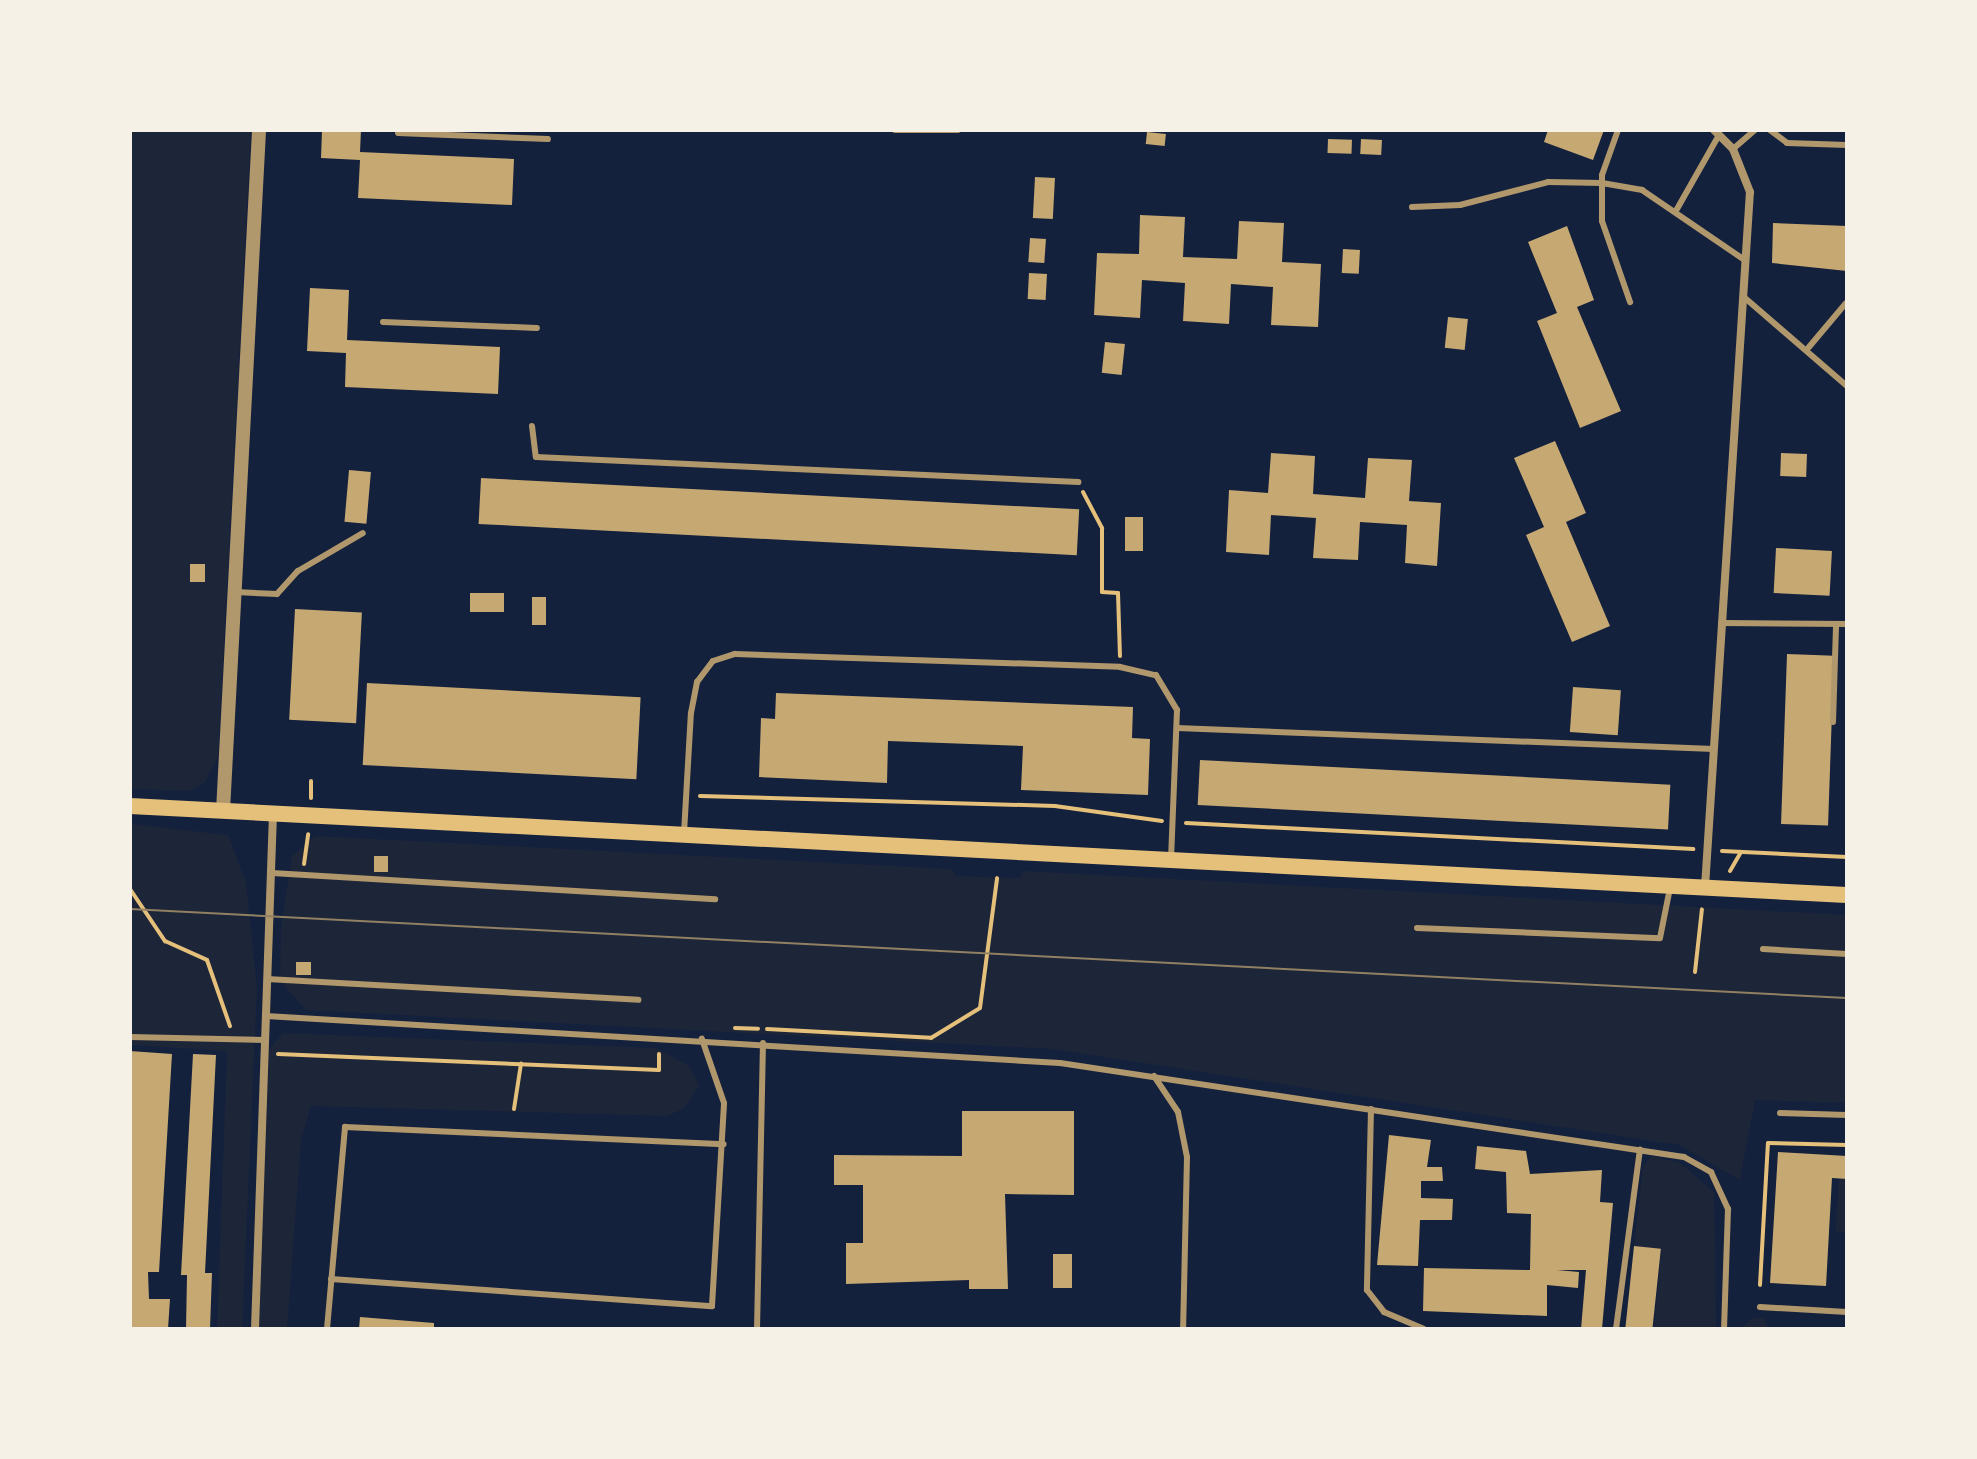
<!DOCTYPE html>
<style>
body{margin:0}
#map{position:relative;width:1977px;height:1459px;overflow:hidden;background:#14213d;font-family:"Noto Serif",serif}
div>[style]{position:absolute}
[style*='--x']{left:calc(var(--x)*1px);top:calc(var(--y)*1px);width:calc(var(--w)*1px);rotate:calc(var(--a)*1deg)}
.green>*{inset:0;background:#1d2539}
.building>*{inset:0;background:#c6a872;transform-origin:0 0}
.path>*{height:4px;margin:-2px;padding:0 2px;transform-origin:2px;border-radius:2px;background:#e5c07b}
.service>*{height:6px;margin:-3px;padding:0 3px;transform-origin:3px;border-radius:3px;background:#b1986c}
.minor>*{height:8px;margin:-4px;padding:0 4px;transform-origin:4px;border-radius:4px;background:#b1986c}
.tertiary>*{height:14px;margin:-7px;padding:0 7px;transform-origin:7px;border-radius:7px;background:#b1986c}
.secondary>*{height:16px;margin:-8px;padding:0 8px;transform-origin:8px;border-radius:8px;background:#e5c07b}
.tram>*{height:2px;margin:-1px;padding:0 1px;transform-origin:1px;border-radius:1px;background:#918062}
span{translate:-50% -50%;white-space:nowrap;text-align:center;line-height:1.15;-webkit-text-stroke:8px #f6f1e7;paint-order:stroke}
.frame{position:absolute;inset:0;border:132px solid #f6f1e7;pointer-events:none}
</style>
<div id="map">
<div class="green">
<i style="clip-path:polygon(130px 130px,251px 130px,218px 757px,205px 782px,190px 791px,130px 789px)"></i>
<i style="clip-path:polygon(130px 824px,228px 835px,246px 882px,257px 988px,242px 1329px,217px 1329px,227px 1051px,130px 1045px)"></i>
<i style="clip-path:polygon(315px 836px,951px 869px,956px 876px,1020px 878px,1023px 871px,1847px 915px,1847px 1103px,1755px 1100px,1740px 1180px,1679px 1145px,1052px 1049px,306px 1010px,280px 981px,281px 929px,292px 856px)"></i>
<i style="clip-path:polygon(283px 1033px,656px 1048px,689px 1066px,699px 1086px,683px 1109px,667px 1116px,311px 1106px,301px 1140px,287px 1329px,259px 1329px,269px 1050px)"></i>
<i style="clip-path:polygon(1652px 1156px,1680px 1163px,1714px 1192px,1716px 1329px,1654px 1329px,1661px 1250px,1634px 1246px,1643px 1166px)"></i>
<i style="clip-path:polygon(1839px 1178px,1847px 1179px,1847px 1232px,1836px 1231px)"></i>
<i style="clip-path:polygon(1753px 1318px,1765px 1318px,1768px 1329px,1740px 1329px)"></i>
</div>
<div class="building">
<i style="clip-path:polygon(322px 130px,361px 130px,360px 152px,514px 159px,512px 205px,358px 198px,360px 160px,321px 158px)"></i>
<i style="clip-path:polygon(1548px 130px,1604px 130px,1593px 160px,1544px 142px)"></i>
<i style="left:1147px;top:132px;width:19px;height:12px;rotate:6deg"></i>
<i style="left:1328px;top:139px;width:24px;height:14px;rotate:2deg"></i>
<i style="left:1361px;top:139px;width:21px;height:15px;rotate:3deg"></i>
<i style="left:1035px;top:177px;width:20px;height:41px;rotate:3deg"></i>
<i style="clip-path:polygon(1140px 215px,1185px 217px,1183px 257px,1237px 259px,1239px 221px,1284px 223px,1282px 262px,1321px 264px,1318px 327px,1271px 325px,1273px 287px,1231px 284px,1229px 324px,1183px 321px,1185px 283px,1142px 280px,1140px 318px,1094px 315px,1097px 253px,1139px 254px)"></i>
<i style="clip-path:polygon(1773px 223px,1847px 226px,1847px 271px,1772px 263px)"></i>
<i style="clip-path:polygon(1567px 226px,1594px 300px,1577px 307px,1621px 411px,1580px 428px,1537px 321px,1557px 313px,1528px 242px)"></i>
<i style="left:1030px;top:238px;width:16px;height:24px;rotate:4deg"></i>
<i style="left:1343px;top:249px;width:17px;height:24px;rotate:3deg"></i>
<i style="left:1029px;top:273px;width:18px;height:26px;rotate:3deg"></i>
<i style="clip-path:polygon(310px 288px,349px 290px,347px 340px,500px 347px,498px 394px,345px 387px,346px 353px,307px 351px)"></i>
<i style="left:1448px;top:317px;width:20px;height:31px;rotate:6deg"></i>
<i style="left:1105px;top:342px;width:20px;height:31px;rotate:6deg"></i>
<i style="clip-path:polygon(1555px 441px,1586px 513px,1566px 522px,1610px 626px,1572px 642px,1526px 535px,1544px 527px,1514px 458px)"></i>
<i style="clip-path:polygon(1271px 453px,1315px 456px,1313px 494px,1365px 498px,1368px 458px,1412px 460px,1409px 501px,1441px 503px,1437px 566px,1405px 563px,1407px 525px,1360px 522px,1358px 560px,1313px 558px,1316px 518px,1271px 515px,1269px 555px,1226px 552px,1229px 490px,1268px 493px)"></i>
<i style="left:1781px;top:453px;width:26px;height:23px;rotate:2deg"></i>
<i style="left:349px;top:470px;width:22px;height:52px;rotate:5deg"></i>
<i style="left:481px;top:478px;width:599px;height:46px;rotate:3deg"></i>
<i style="left:1125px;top:517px;width:18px;height:34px"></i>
<i style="left:1776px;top:548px;width:56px;height:45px;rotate:3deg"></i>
<i style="left:190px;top:564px;width:15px;height:18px"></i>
<i style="left:470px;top:593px;width:34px;height:19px"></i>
<i style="left:532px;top:597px;width:14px;height:28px"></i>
<i style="left:295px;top:609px;width:67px;height:111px;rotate:3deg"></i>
<i style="left:1787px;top:654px;width:47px;height:170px;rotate:2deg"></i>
<i style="left:367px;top:683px;width:274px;height:82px;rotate:3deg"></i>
<i style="left:1573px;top:687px;width:48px;height:45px;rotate:4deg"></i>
<i style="clip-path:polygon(776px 693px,1133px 707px,1132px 738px,1150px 739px,1148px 795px,1021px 790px,1023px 746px,888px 741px,887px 783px,759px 777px,761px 718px,775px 719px)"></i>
<i style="left:1200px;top:760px;width:471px;height:45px;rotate:3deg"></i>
<i style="left:374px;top:856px;width:14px;height:16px"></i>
<i style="left:296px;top:962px;width:15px;height:13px"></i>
<i style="clip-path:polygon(130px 1051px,172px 1054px,159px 1272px,148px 1272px,149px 1299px,170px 1299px,168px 1329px,130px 1329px)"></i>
<i style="clip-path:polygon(193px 1054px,216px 1055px,205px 1273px,212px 1273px,210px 1329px,186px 1329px,187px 1275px,181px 1275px)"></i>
<i style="clip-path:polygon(962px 1111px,1074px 1111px,1074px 1195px,1005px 1194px,1008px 1289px,969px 1289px,969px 1280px,846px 1284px,846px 1243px,863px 1243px,863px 1185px,834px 1185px,834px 1155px,962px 1156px)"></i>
<i style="clip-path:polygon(1389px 1135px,1431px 1140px,1427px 1167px,1442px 1167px,1443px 1181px,1421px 1181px,1421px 1198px,1453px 1199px,1452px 1220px,1420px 1220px,1418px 1266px,1377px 1265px)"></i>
<i style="clip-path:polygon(1477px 1146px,1526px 1151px,1530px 1174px,1602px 1170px,1600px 1202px,1613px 1203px,1602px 1329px,1581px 1329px,1586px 1270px,1557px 1270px,1579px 1272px,1578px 1288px,1547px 1285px,1547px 1316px,1423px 1311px,1424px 1268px,1530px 1270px,1531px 1214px,1507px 1213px,1506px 1172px,1475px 1169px)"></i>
<i style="clip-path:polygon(1778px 1152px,1847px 1156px,1847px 1179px,1832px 1178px,1826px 1286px,1770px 1283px)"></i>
<i style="left:1634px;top:1246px;width:27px;height:83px;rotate:6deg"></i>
<i style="left:1053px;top:1254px;width:19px;height:34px"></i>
<i style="clip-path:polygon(360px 1317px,434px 1323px,434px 1329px,359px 1329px)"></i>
</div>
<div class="path">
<i style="--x:1083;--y:492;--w:41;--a:62.2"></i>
<i style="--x:1102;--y:528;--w:64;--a:90"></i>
<i style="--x:1102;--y:592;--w:16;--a:4"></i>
<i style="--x:1118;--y:593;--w:63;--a:88.2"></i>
<i style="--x:700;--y:796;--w:355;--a:1.6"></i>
<i style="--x:1055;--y:806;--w:108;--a:8"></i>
<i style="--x:311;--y:798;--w:17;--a:-90"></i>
<i style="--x:1186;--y:823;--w:508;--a:2.94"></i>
<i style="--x:1722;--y:851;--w:125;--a:2.7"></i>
<i style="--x:304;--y:864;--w:30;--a:-82"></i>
<i style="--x:1730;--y:871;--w:22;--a:-60"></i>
<i style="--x:130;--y:889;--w:63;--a:56.1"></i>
<i style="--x:165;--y:941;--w:46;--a:24.3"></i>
<i style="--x:207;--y:960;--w:70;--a:70.8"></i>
<i style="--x:1695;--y:972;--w:63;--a:-83.7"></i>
<i style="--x:735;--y:1028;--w:23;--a:2"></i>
<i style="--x:767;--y:1029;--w:164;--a:3.1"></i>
<i style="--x:931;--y:1038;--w:57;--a:-31.5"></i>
<i style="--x:980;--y:1008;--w:131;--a:-82.5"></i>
<i style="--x:278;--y:1054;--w:381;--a:2.4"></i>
<i style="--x:659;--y:1070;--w:16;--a:-90"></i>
<i style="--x:514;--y:1109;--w:46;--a:-81.2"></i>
<i style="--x:1760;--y:1285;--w:142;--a:-86.8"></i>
<i style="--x:1768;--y:1143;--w:79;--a:1.5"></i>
</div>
<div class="service">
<i style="--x:895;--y:130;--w:63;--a:0"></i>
<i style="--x:1618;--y:130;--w:48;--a:109.6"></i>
<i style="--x:1602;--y:175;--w:46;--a:90"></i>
<i style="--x:1602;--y:221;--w:86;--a:70.9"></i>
<i style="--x:1770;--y:130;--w:21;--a:37"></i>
<i style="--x:1787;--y:143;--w:60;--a:1.9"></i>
<i style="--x:398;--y:133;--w:150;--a:2.3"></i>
<i style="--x:1733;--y:149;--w:29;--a:-41"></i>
<i style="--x:1412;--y:207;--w:48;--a:-2.4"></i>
<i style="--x:1460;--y:205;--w:91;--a:-14.6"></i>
<i style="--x:1548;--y:182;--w:54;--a:1.1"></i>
<i style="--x:1602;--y:183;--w:41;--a:9.9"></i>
<i style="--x:1642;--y:190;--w:126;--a:34.3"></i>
<i style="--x:1677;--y:209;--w:85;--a:-60.4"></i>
<i style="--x:1745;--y:298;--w:135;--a:40.8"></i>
<i style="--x:383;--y:322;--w:154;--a:2.2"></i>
<i style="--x:1809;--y:347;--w:57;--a:-49.9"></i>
<i style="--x:532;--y:426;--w:31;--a:83"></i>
<i style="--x:536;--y:457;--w:543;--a:2.64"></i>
<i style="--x:235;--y:592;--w:42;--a:2.7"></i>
<i style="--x:277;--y:594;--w:31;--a:-48"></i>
<i style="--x:298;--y:571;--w:75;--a:-30.3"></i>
<i style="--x:1721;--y:623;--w:126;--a:0.5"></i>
<i style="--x:1833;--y:722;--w:98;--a:-88.2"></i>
<i style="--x:1177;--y:728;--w:537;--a:2.24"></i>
<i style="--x:684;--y:833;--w:120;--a:-86.7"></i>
<i style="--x:691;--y:713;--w:32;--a:-79"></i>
<i style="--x:697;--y:682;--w:26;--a:-53"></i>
<i style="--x:713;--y:661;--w:23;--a:-18"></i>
<i style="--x:735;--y:654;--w:385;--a:1.9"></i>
<i style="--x:1120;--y:667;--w:37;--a:13"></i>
<i style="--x:1156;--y:675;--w:41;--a:59"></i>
<i style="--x:1177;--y:710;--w:147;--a:92.3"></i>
<i style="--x:272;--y:873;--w:444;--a:3.4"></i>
<i style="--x:1417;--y:928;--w:243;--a:2.4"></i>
<i style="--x:1660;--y:938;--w:51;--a:-78.7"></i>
<i style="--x:1763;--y:949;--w:84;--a:3.4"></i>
<i style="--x:267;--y:979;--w:372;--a:3.2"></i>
<i style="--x:266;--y:1016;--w:795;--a:3.39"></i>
<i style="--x:1060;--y:1063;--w:631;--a:8.57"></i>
<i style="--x:1684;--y:1157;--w:31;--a:29"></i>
<i style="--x:1711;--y:1172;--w:41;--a:65.3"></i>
<i style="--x:1728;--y:1209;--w:120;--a:91.9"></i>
<i style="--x:130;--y:1037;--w:134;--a:1.3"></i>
<i style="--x:1154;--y:1076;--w:43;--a:56.3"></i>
<i style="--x:1178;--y:1112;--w:46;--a:78.7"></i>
<i style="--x:1187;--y:1157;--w:172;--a:91.3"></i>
<i style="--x:1371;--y:1109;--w:181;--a:91.3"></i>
<i style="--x:1367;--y:1290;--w:28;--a:52"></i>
<i style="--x:1384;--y:1312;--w:43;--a:23"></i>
<i style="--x:1780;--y:1113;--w:67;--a:1.7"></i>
<i style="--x:331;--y:1279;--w:382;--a:4.1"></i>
<i style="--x:712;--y:1306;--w:203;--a:-86.6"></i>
<i style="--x:724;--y:1103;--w:68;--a:-109"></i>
<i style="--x:1760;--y:1307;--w:87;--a:3.3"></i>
<i style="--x:327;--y:1329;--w:203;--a:-84.9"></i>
<i style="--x:345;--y:1127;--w:379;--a:2.6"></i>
<i style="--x:757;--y:1329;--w:286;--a:-88.8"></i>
<i style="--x:1616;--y:1329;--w:181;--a:-82.4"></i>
</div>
<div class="minor">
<i style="--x:1705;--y:887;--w:696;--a:-86.3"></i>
<i style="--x:1750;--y:192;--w:46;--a:-111.6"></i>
<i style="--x:1733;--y:149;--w:27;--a:-135"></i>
<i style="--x:255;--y:1329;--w:515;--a:-88"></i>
</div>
<div class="tertiary">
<i style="--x:223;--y:811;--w:682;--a:-86.97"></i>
</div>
<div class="secondary">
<i style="--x:130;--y:806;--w:1719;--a:2.97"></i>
</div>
<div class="tram">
<i style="--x:130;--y:909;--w:1719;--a:2.97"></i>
</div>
<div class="frame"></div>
</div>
